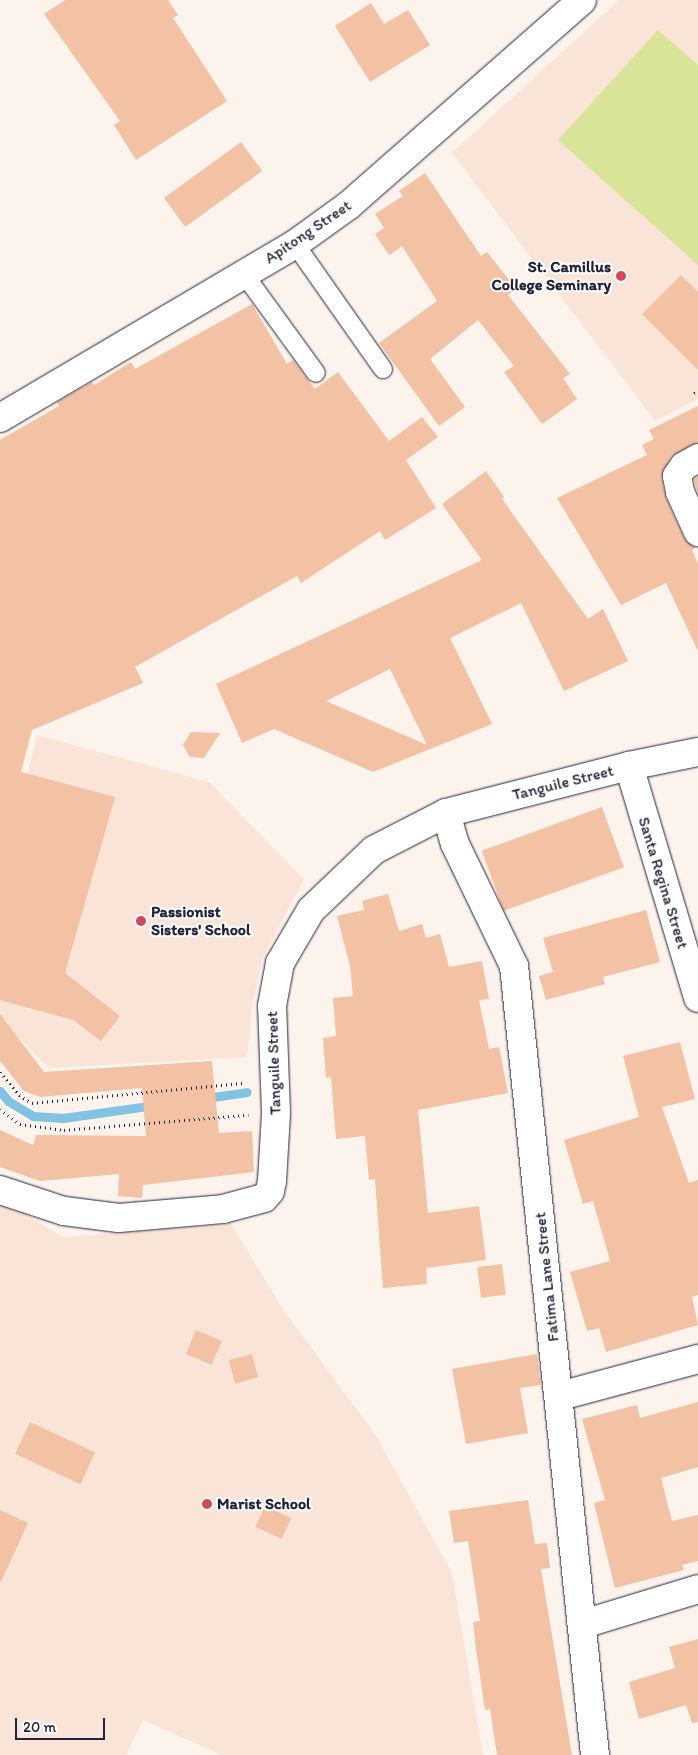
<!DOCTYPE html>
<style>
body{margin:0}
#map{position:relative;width:698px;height:1755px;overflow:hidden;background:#fdf3ed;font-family:Itim,sans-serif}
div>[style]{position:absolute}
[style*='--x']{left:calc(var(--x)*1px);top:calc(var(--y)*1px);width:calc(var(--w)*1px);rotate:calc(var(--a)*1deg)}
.built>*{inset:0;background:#fae4d7}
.green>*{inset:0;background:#d8e497}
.stream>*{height:9px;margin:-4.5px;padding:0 4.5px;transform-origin:4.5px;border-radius:4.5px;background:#82c2e3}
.building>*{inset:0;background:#f3c1a4;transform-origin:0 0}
.path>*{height:3px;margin-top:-1.5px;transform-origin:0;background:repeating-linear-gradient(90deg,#22223b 0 1px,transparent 0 5px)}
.roads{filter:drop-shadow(0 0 1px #22223b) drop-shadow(0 0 1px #22223b)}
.lane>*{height:18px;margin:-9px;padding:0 9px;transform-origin:9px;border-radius:9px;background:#fff}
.street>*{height:28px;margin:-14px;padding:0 14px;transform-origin:14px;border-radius:14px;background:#fff}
.dots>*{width:14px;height:14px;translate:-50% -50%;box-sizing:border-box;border:2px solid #fff;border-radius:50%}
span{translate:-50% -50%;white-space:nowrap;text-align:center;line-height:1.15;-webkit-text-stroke:4px #fff;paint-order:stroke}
.street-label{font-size:16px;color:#22223b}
.poi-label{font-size:16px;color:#22223b;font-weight:700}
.right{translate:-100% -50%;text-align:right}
.left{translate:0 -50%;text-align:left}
.scale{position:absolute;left:15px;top:1718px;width:90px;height:22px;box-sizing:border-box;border:2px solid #22223b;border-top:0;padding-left:6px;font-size:15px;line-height:18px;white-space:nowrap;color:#22223b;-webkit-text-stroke:4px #fff;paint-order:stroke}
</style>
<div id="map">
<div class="built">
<i style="clip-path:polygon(619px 0,698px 0,698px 399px,655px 421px,452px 153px)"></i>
<i style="clip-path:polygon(37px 735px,209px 782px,304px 879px,263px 957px,253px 1002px,247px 1057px,49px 1068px,0 1020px,0 886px)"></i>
<i style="clip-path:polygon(0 1199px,63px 1237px,231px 1224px,284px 1311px,375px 1434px,452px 1573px,483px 1755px,222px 1755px,143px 1720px,126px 1755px,0 1755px)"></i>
</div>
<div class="green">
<i style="clip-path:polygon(658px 30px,698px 65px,698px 265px,558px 140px)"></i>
</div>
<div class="stream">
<i style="--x:0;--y:1091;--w:13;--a:51"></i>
<i style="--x:8;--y:1101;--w:29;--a:31"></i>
<i style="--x:33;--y:1116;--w:30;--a:4"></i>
<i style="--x:63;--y:1118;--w:94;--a:-8"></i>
<i style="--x:206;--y:1098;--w:41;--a:-8.3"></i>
</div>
<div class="building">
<i style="clip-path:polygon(65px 0,168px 0,178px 15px,173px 18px,227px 101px,136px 160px,114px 125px,120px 121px,44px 14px)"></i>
<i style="clip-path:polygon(371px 3px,384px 24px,408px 10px,430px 45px,370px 82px,335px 26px)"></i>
<i style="left:241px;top:142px;width:36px;height:95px;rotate:54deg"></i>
<i style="clip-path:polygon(425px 173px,481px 256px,487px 252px,516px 289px,508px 295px,570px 374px,563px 378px,577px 399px,542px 424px,504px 372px,514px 366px,478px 320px,430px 359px,465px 407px,439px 426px,379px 343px,437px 301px,402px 246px,389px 255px,375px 234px,384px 228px,375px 214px,403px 196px,399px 191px)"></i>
<i style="clip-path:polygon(681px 275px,698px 292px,698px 370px,642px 314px)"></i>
<i style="clip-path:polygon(252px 304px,287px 364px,293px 360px,315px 389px,338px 372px,389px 441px,422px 417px,438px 437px,406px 460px,436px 508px,385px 540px,380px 531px,301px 583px,297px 576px,135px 667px,143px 683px,32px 730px,21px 772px,115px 797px,65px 973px,120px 1016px,101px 1041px,73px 1020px,0 1000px,0 440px,59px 406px,57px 402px,92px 382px,94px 385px,131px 362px,135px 369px)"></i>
<i style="clip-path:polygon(698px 406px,698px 442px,671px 457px,662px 479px,666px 498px,684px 538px,696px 547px,692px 550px,698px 564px,698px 651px,666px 583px,621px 605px,557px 498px,647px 455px,642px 445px,654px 439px,649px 430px)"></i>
<i style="clip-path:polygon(evenodd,486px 471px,504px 497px,502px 499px,588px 619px,603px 609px,628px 661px,564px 691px,521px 603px,450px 638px,492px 724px,373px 772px,274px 729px,242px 743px,216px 684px,482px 560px,442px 504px,486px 471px,390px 669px,427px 745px,326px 701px,390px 669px)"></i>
<i style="clip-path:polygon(698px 476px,698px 494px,694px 480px)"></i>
<i style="clip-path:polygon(191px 732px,220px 733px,204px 758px,190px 757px,183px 745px)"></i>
<i style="left:602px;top:807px;width:64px;height:128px;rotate:70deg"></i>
<i style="clip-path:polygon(388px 894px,399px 931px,422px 924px,426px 938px,440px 934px,449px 967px,482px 961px,489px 999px,479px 1000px,489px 1049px,499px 1047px,508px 1093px,418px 1110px,428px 1213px,479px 1206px,486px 1260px,426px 1268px,427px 1284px,383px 1288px,375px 1179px,369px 1180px,365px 1136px,336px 1139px,331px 1077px,326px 1078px,323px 1038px,336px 1036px,333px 998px,353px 996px,350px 966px,337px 916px,364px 910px,362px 901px)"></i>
<i style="clip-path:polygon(646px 910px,660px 962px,603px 977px,605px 984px,546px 1000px,539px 976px,553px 972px,543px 938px)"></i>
<i style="clip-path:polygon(0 1014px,44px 1072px,212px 1061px,219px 1133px,252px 1131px,254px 1172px,143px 1185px,142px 1198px,118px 1196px,119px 1174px,40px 1181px,0 1167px,0 1130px,33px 1145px,36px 1135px,146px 1136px,142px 1088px,40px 1097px,24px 1091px,0 1061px)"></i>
<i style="clip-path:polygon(680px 1042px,695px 1099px,662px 1107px,689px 1183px,698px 1180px,698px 1295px,692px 1297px,698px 1325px,606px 1352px,599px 1328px,587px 1331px,570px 1272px,610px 1261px,593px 1201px,583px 1204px,564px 1140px,639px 1117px,623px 1056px)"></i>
<i style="left:502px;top:1264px;width:31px;height:25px;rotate:83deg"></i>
<i style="left:196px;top:1330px;width:28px;height:26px;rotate:23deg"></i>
<i style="left:252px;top:1354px;width:24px;height:24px;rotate:75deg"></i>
<i style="clip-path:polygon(537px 1354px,541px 1385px,520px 1388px,528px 1433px,466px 1444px,452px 1369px)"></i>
<i style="clip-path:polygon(698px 1402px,698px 1467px,661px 1478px,672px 1521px,698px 1515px,698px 1561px,682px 1565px,684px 1570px,615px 1588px,594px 1503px,605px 1500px,582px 1419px,637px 1405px,640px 1418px)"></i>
<i style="left:30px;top:1422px;width:72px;height:35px;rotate:25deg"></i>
<i style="clip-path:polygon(528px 1500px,535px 1544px,547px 1543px,550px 1568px,541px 1569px,572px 1755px,497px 1755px,490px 1709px,485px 1710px,476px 1649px,473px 1622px,480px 1621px,468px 1541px,454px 1543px,449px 1511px)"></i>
<i style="left:265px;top:1506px;width:29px;height:23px;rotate:25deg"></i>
<i style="clip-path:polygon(0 1510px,28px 1523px,0 1584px)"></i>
<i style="clip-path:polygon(698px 1639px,698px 1722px,692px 1723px,686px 1705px,639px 1719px,629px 1682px,675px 1668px,669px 1647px)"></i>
</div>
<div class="path">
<i style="--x:694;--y:393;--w:4;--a:-27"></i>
<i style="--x:0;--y:1072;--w:30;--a:50"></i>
<i style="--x:19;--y:1095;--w:15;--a:32"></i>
<i style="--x:32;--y:1103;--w:214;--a:-5.4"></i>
<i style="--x:0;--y:1109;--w:25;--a:37"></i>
<i style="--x:20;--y:1124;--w:44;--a:7.8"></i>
<i style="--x:64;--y:1130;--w:185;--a:-4.7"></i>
</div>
<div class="roads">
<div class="lane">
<i style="--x:295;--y:244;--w:153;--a:54.9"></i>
<i style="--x:244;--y:274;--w:122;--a:54"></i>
</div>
<div class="street">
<i style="--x:0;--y:418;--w:342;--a:-30.5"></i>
<i style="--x:295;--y:244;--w:67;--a:-35.8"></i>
<i style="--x:349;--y:205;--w:310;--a:-41.3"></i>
<i style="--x:698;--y:458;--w:16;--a:150"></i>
<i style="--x:684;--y:466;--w:12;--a:125"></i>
<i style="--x:677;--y:476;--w:16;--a:79"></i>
<i style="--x:680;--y:492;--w:44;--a:65.8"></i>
<i style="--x:629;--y:766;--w:242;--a:73.4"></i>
<i style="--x:446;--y:813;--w:32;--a:74"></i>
<i style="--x:455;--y:844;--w:136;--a:64.2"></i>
<i style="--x:514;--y:966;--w:793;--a:84.14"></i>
<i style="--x:0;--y:1190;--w:67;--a:18.2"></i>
<i style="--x:64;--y:1211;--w:55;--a:7.3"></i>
<i style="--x:119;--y:1218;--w:104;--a:-4.9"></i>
<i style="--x:223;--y:1209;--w:42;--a:-15"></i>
<i style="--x:264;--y:1198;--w:9;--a:-49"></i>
<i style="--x:270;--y:1191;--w:10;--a:-79"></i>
<i style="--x:272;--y:1181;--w:68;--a:-86.6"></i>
<i style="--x:276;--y:1113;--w:107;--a:-92.1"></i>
<i style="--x:272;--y:1006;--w:44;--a:-79.5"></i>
<i style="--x:280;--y:963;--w:61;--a:-59.7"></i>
<i style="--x:311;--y:910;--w:87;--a:-43.6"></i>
<i style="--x:374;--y:850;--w:81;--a:-27.2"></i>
<i style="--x:446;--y:813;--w:189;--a:-14.4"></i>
<i style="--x:629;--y:766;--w:70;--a:-11.5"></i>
<i style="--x:560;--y:1396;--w:143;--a:-15"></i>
<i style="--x:583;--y:1624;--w:120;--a:-16.9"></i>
</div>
</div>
<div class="dots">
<i style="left:621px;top:276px;background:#d1495b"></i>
<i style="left:141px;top:921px;background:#d1495b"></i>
<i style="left:207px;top:1504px;background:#d1495b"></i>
</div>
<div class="street-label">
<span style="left:308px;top:232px;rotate:-34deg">Apitong Street</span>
<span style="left:563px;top:783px;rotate:-14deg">Tanguile Street</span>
<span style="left:663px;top:883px;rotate:73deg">Santa Regina Street</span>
<span style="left:274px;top:1063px;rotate:-92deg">Tanguile Street</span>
<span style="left:547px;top:1277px;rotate:-96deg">Fatima Lane Street</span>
</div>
<div class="poi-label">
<span class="right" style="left:611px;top:276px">St. Camillus<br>College Seminary</span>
<span class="left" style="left:151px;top:921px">Passionist<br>Sisters' School</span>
<span class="left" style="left:217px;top:1504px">Marist School</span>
</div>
<div class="scale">20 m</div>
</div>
